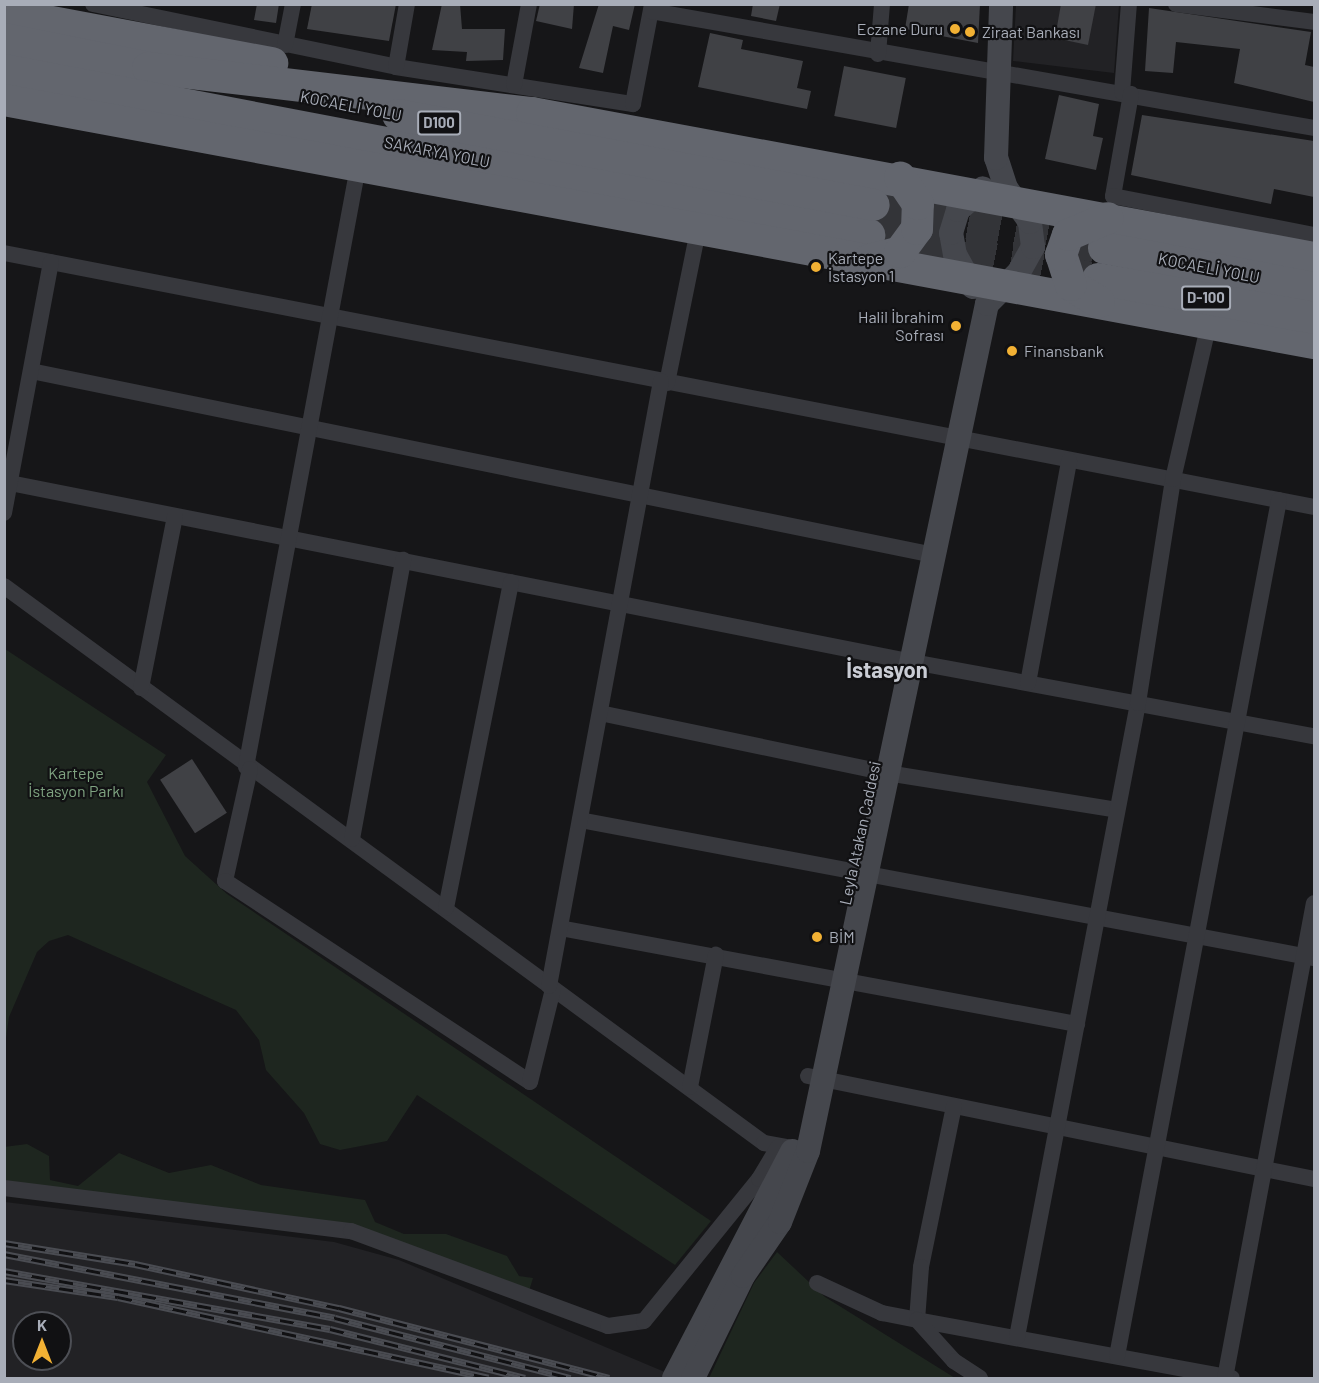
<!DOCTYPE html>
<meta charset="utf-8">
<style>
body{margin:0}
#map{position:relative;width:1319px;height:1383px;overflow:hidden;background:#161618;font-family:Barlow,sans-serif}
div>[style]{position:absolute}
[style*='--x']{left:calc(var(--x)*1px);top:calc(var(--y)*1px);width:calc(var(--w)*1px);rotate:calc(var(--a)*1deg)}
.built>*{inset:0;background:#222225}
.green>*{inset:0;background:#1e261f}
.building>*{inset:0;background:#404145;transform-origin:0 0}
.highway-tunnel>*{height:32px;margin-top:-16px;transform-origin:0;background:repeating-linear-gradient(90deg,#333438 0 32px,transparent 0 48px)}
.street>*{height:16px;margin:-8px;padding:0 8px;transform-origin:8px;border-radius:8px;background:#37383d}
.secondary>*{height:24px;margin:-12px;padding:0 12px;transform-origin:12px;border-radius:12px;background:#45474d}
.highway>*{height:32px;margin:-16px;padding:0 16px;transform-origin:16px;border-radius:16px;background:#63666e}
.rail>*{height:7px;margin-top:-3.5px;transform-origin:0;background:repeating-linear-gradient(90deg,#111113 0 14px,#4a4c52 0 28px);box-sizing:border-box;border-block:2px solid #4a4c52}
.dots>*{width:16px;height:16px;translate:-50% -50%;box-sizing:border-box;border:3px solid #111113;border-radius:50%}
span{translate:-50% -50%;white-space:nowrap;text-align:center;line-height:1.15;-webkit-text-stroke:4.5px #111113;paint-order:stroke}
.shield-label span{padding:2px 4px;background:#111113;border:2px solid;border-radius:4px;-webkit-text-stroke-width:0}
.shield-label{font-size:15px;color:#a8adb8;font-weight:700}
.poi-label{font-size:16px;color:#a8adb8}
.right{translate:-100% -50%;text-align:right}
.left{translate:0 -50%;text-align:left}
.street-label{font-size:16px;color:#a8adb8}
.park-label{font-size:16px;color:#7fa381}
.district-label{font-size:22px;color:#c9ccd4;font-weight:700}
.frame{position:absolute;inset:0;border:6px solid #a8adb8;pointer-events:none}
.north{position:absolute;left:12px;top:1311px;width:60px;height:60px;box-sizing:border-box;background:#111113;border:2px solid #4d4f55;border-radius:50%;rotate:0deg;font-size:16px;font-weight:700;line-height:24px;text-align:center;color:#a8adb8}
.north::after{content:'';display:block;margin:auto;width:21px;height:27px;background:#f2b134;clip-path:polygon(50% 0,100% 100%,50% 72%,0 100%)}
</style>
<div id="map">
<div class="built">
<i style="clip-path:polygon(1016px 5px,1119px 5px,1114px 73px,1013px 61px)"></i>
<i style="clip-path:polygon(evenodd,5px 1202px,334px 1242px,399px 1260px,679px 1378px,5px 1378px,5px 1202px,24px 1323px,60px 1323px,60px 1359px,24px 1359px,24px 1323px)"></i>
</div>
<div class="green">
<i style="clip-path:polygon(5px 649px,166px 755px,147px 782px,185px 856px,227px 894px,711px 1221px,675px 1265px,417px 1095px,387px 1141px,340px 1150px,320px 1144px,304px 1113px,266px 1070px,259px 1040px,236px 1010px,68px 935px,49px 941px,37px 952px,9px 1017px,5px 1045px)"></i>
<i style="clip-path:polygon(27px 1144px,49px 1156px,50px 1180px,78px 1186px,119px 1153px,169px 1173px,211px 1165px,261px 1185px,365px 1200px,375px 1222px,404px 1234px,446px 1234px,507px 1256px,519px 1276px,533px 1278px,529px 1291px,354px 1226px,5px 1185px,4px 1147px)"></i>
<i style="clip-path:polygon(777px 1252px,825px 1297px,955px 1378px,709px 1378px,754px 1283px)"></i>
</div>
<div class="building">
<i style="clip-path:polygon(257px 4px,279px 4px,276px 23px,254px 20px)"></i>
<i style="clip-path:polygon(312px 4px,396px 4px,389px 41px,307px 29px)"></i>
<i style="clip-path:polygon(442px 4px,460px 4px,462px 29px,505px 29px,503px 60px,466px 61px,467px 52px,432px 50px)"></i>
<i style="clip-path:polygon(540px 4px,574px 4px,572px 29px,536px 21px)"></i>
<i style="clip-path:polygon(599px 4px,635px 4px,629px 30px,613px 26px,603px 73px,579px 68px)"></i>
<i style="clip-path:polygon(753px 4px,780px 4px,776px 21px,751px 16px)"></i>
<i style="clip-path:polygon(909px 4px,980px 4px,978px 43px,905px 29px)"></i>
<i style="clip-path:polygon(1061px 4px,1096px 4px,1088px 45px,1055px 38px)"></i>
<i style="clip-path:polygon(1149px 8px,1311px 32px,1305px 65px,1314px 67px,1314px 102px,1234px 83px,1240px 49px,1176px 42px,1173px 73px,1145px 71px)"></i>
<i style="clip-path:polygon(710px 33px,743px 40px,741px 49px,803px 61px,797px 88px,811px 91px,807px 109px,698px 87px)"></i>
<i style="left:844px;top:66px;width:63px;height:51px;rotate:11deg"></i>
<i style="clip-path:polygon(1059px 95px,1099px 104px,1093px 136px,1103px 138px,1096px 170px,1045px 159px)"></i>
<i style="clip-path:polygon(1142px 115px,1314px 141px,1314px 197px,1274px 189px,1271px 204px,1131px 175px)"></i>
<i style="left:192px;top:759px;width:64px;height:38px;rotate:57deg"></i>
</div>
<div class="highway-tunnel">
<i style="--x:874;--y:205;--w:234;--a:10.6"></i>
<i style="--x:869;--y:235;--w:227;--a:10.9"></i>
</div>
<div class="street">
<i style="--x:93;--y:4;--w:309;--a:11.7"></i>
<i style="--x:396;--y:67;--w:240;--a:8.9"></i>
<i style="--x:633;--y:104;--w:102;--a:-79.2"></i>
<i style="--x:1176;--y:4;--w:139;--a:7.4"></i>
<i style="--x:651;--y:11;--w:673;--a:10.01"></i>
<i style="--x:285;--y:45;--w:42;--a:-79"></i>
<i style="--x:878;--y:54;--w:50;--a:-85.4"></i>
<i style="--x:396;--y:67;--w:64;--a:-80.1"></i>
<i style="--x:514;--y:85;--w:82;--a:-79.5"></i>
<i style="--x:1122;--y:92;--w:88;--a:-85.5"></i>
<i style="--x:1131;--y:94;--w:104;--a:100"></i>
<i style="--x:1113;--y:196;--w:205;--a:11"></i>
<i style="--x:4;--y:253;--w:1334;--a:10.97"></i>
<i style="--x:31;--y:371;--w:922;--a:11.52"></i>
<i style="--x:667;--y:383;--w:160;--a:-78.5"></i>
<i style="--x:10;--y:483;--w:921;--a:11.21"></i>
<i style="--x:913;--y:662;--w:408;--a:10.5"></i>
<i style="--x:4;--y:513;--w:255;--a:-79.4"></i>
<i style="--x:4;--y:586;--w:942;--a:36.24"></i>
<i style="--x:764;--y:1143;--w:39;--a:10"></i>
<i style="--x:1028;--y:683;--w:226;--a:-79.5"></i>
<i style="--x:141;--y:688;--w:175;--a:-78.8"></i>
<i style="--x:600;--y:713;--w:293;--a:11.8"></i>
<i style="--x:887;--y:773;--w:233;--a:9.1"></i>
<i style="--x:246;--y:767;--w:610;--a:-79.43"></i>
<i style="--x:250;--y:769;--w:115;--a:102.6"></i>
<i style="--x:225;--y:881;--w:365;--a:33.4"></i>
<i style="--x:530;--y:1082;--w:96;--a:-76.1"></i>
<i style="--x:580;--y:820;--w:747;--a:10.65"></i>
<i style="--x:352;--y:839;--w:284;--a:-79.6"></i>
<i style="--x:446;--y:908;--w:332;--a:-78.7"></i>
<i style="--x:560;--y:928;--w:526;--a:10.52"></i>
<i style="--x:549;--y:986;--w:615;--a:-79.51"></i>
<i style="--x:808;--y:1076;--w:516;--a:11.51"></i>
<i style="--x:690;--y:1087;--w:135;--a:-78.9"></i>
<i style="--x:954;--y:1106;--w:164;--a:101.6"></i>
<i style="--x:921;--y:1267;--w:53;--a:94.3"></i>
<i style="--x:917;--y:1320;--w:320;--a:10.4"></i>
<i style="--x:4;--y:1188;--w:350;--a:7.1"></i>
<i style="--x:351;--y:1231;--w:274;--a:20.3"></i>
<i style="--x:608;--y:1326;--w:36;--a:-8"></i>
<i style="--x:644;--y:1321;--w:183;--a:-51"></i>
<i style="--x:759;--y:1179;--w:37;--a:-59"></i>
<i style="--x:817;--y:1283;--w:72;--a:24.8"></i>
<i style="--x:882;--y:1313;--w:36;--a:11"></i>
<i style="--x:917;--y:1320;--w:55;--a:47.9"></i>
<i style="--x:954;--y:1361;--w:31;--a:33"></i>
<i style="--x:1017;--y:1337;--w:645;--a:-79.19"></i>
<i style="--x:1138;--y:703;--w:227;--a:-81.1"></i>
<i style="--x:1173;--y:479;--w:160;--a:-77"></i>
<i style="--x:1117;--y:1356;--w:871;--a:-79.28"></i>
<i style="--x:1225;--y:1378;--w:483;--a:-79.4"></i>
</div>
<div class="secondary">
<i style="--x:973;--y:287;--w:37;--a:-119"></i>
<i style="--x:955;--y:255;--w:22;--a:-100"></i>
<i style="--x:951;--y:233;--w:24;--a:-73"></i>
<i style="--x:958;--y:210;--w:33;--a:-41"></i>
<i style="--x:674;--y:1378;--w:256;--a:-62.5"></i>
<i style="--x:693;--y:1378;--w:114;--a:-63.9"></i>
<i style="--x:743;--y:1276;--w:65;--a:-55.6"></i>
<i style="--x:780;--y:1222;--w:76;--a:-68.5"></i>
<i style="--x:808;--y:1151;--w:866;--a:-78.07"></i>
<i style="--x:987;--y:304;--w:45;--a:-45"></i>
<i style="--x:1019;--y:272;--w:29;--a:-61"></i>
<i style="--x:1033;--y:247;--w:25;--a:-97"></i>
<i style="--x:1030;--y:222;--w:42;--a:-125.2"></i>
<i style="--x:1006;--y:188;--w:32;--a:-108"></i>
<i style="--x:996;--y:158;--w:154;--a:-88.1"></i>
</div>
<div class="highway">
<i style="--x:4;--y:13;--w:273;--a:10.6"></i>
<i style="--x:4;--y:39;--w:168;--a:11.3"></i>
<i style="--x:148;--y:68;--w:387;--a:6.7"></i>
<i style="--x:532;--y:113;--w:795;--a:10.5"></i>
<i style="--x:4;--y:70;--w:881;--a:10.8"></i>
<i style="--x:4;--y:100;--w:1332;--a:10.51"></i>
<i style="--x:398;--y:115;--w:484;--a:10.7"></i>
<i style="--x:1104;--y:248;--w:214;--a:10.8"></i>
<i style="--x:869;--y:260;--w:32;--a:-14"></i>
<i style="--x:900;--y:252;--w:29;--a:-54"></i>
<i style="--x:917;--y:229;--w:25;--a:-88"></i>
<i style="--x:918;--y:204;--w:32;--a:-124"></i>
<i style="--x:1098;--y:279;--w:219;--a:10.2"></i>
<i style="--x:1099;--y:302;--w:33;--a:-149"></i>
<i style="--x:1071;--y:285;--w:32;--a:-108"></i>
<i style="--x:1061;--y:255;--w:21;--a:-71"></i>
<i style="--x:1068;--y:235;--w:43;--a:-23"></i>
</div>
<div class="rail">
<i style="--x:4;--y:1243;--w:133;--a:9.1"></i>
<i style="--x:135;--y:1264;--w:209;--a:12.2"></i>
<i style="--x:339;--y:1308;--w:279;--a:14.5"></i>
<i style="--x:4;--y:1254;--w:337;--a:10.9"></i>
<i style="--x:335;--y:1318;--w:243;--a:14.3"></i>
<i style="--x:4;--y:1271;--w:331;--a:10.1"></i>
<i style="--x:330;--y:1329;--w:201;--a:14.1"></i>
<i style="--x:4;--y:1280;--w:115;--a:8.5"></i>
<i style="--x:118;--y:1297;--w:379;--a:12.3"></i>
</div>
<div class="dots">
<i style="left:955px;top:29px;background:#f2b134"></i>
<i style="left:970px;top:32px;background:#f2b134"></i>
<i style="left:816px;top:267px;background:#f2b134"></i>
<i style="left:956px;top:326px;background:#f2b134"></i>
<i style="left:1012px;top:351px;background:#f2b134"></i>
<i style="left:817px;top:937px;background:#f2b134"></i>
</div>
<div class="shield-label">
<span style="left:439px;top:123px">D100</span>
<span style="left:1206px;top:298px">D-100</span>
</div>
<div class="poi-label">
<span class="right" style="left:943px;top:29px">Eczane Duru</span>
<span class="left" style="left:982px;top:32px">Ziraat Bankası</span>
<span class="left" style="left:828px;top:267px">Kartepe<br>İstasyon 1</span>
<span class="right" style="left:944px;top:326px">Halil İbrahim<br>Sofrası</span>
<span class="left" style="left:1024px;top:351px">Finansbank</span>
<span class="left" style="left:829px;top:937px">BİM</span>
</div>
<div class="street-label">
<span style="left:351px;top:106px;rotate:11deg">KOCAELİ YOLU</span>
<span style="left:437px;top:152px;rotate:11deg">SAKARYA YOLU</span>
<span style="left:1209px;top:268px;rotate:11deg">KOCAELİ YOLU</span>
<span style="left:860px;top:833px;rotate:-78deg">Leyla Atakan Caddesi</span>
</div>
<div class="park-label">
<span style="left:76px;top:782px">Kartepe<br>İstasyon Parkı</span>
</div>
<div class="district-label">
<span style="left:887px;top:670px">İstasyon</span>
</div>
<div class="frame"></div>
<div class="north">K</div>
</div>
